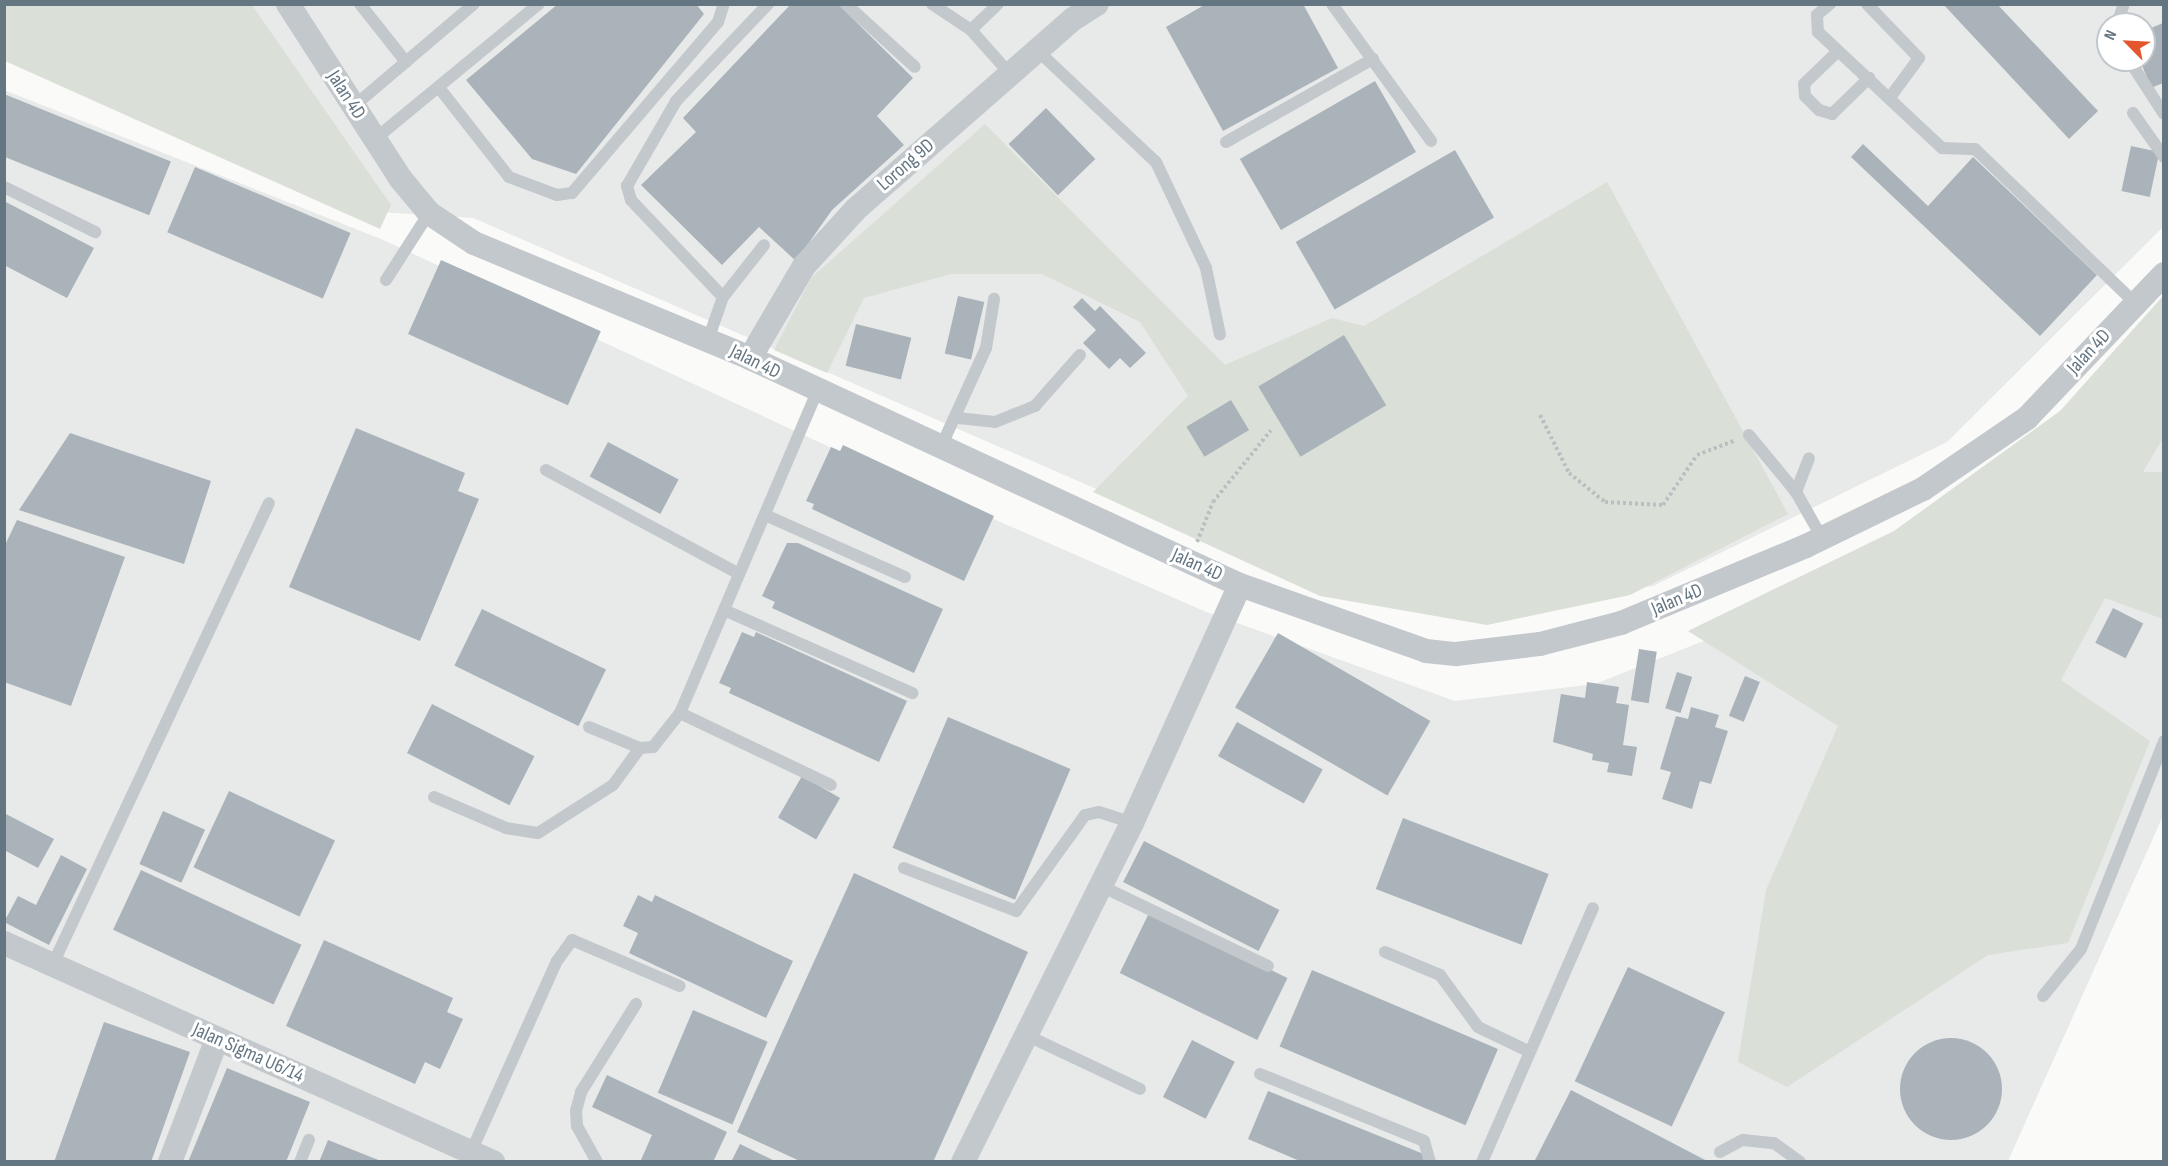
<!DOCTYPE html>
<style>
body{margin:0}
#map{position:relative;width:2168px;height:1166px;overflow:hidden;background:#fafaf8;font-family:"Sofia Sans Condensed",sans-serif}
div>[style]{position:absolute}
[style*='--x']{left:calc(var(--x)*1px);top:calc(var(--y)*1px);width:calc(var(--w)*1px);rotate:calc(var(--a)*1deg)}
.built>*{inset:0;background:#e8e9e9}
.green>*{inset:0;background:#dadfd7}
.building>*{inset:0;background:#aab3b9;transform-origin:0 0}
.round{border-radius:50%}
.path>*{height:4px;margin-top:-2px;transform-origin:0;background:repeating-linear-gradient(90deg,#bbbfc2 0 3px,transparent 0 6px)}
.lane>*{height:12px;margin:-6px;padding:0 6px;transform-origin:6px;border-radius:6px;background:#c3c8cc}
.street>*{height:24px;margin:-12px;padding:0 12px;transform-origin:12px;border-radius:12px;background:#c3c8cc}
span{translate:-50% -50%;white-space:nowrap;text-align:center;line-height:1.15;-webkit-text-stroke:6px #fff;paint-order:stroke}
.street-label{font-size:20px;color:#657683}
.frame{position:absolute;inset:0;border:6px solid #657683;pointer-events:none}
.north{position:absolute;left:2096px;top:12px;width:60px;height:60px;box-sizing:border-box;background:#fff;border:2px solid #c1c8cd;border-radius:50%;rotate:294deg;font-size:16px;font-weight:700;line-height:24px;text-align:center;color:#657683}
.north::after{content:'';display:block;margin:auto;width:21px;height:27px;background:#e4572e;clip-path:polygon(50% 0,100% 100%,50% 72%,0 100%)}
</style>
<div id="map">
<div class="built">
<i style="clip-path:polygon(evenodd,5px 4px,2163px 5px,2163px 227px,1947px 442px,1653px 586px,1469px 602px,1301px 578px,473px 218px,362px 211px,5px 4px,2108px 24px,2144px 24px,2144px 60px,2108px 60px,2108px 24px)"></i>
<i style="clip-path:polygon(4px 90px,381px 239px,836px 450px,1204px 611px,1455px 701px,1595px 684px,1883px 570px,2163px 347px,2163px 816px,2008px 1161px,5px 1161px)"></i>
</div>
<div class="green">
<i style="clip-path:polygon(5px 4px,252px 5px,391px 205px,380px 229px,5px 61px)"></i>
<i style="clip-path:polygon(985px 124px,1225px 365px,1332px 318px,1364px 326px,1607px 182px,1788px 514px,1630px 595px,1487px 625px,1320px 596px,1093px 492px,1188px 396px,1140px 322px,1042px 274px,951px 274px,864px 298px,827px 373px,774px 350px,811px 278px)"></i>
<i style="clip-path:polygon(2163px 296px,2163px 438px,2143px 472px,2163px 472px,2163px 619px,2105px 598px,2061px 680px,2150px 741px,2068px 943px,1988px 955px,1787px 1087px,1738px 1062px,1766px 890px,1838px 726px,1688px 631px,1894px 531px,2060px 411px)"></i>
</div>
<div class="building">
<i style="clip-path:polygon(558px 4px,696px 4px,704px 14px,576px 174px,532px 159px,466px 80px)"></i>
<i style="clip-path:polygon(791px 4px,838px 4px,913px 78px,877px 116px,904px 145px,832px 210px,796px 261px,759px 227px,722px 265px,641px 185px,696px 132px,683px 118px)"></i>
<i style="clip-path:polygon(1206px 4px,1303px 4px,1338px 68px,1223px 131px,1166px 27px)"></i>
<i style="clip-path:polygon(1943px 4px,1997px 4px,2098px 111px,2069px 139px)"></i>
<i style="clip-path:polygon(2163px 23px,2163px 83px,2151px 88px,2140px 60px,2144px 31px)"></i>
<i style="left:1375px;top:81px;width:82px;height:156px;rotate:60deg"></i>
<i style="left:4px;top:94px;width:180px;height:58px;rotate:22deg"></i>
<i style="left:1046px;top:108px;width:71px;height:52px;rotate:46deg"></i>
<i style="clip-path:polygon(1863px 144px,1928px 206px,1973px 157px,2097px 275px,2040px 336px,1851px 157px)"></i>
<i style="left:2131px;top:146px;width:29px;height:46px;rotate:12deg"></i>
<i style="left:1455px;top:150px;width:78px;height:184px;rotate:60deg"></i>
<i style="left:195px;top:167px;width:169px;height:71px;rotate:23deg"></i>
<i style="clip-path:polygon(4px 201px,94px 248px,67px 298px,4px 265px)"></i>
<i style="left:441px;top:260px;width:175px;height:81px;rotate:24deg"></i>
<i style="left:958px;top:296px;width:27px;height:59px;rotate:13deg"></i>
<i style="clip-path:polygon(1082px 298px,1095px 311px,1100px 306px,1146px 353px,1130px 368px,1120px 358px,1109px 369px,1083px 343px,1096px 330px,1073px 307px)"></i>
<i style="left:856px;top:324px;width:57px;height:43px;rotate:14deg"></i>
<i style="left:1344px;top:335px;width:82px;height:100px;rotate:59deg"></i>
<i style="left:1231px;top:400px;width:35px;height:52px;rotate:59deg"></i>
<i style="clip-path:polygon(356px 428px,465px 473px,458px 491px,479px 499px,420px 641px,289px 587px)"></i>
<i style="clip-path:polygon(70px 433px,211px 481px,184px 564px,19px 510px)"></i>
<i style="left:608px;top:442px;width:80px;height:39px;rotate:28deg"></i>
<i style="clip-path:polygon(843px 445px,994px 516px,964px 581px,812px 509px,814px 504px,806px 501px,831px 447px,840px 451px)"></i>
<i style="clip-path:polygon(17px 520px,125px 557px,71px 706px,4px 682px,4px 547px)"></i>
<i style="clip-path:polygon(787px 543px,798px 543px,943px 609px,914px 673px,772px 608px,775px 602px,762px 596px)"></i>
<i style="left:2113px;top:608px;width:34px;height:39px;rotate:27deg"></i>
<i style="left:482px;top:609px;width:138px;height:63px;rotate:26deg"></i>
<i style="clip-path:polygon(742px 632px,754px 637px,756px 632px,907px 701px,879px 762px,729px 693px,731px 688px,719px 683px)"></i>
<i style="left:1278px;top:633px;width:176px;height:86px;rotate:30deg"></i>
<i style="left:1639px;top:649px;width:18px;height:52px;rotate:9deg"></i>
<i style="left:1677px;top:672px;width:16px;height:38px;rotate:18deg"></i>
<i style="left:1745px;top:676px;width:16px;height:43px;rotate:22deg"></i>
<i style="clip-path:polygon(1587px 682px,1619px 687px,1616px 703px,1629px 705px,1623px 745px,1637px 747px,1632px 776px,1607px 772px,1609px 763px,1592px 760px,1593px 754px,1553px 742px,1561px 694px,1585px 698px)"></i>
<i style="left:432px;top:704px;width:115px;height:55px;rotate:27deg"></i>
<i style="clip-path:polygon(1691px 707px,1719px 715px,1715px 727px,1728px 731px,1711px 784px,1700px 781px,1692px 809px,1662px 799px,1671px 772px,1660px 769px,1676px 716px,1688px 719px)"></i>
<i style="left:948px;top:717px;width:133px;height:142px;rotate:23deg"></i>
<i style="left:1237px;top:722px;width:98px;height:39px;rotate:29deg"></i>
<i style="left:802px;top:776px;width:44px;height:48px;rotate:30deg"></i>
<i style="left:229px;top:791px;width:117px;height:84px;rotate:25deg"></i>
<i style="left:163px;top:811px;width:46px;height:58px;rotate:24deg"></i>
<i style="clip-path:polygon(4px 813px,54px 839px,38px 868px,4px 850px)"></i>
<i style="left:1403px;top:818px;width:156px;height:76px;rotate:21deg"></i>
<i style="left:1144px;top:841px;width:152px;height:46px;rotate:27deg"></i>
<i style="clip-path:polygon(61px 855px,87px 869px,49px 945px,4px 922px,18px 896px,36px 905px)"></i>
<i style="left:141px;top:870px;width:177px;height:66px;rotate:25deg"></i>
<i style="clip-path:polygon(854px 873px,1028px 952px,933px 1162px,802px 1162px,737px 1132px)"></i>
<i style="clip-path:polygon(638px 895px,652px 902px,655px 895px,793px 961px,766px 1018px,629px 953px,638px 933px,623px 926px)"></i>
<i style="left:1150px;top:911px;width:153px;height:69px;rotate:26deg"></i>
<i style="clip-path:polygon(324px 940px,453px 998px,447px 1012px,463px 1019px,440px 1069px,425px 1062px,415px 1084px,286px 1026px)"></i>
<i style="left:1628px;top:967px;width:107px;height:126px;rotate:25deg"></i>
<i style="left:1312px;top:970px;width:202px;height:83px;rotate:23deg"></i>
<i style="left:693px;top:1010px;width:81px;height:90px;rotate:23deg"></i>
<i style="clip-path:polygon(104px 1022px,190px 1052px,151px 1162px,54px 1162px)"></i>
<i class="round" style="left:1900px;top:1038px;width:102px;height:102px"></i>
<i style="left:1192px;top:1040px;width:48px;height:64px;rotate:27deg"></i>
<i style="clip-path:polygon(227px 1068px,310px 1102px,286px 1162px,188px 1162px)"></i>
<i style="clip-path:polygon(607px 1075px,727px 1132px,713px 1162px,640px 1162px,652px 1135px,592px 1107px)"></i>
<i style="clip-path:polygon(1571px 1090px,1709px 1162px,1534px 1162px)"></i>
<i style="clip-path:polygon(1268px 1091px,1426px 1155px,1423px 1162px,1302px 1162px,1248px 1139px)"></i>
<i style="clip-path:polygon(328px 1140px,381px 1161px,381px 1162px,319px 1162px)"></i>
<i style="clip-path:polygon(740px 1144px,777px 1162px,731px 1162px)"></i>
</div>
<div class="path">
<i style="--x:1540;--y:415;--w:65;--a:63.4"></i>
<i style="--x:1569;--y:473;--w:46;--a:38.9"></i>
<i style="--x:1605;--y:502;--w:58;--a:3"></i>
<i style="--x:1663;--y:505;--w:60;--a:-55.8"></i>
<i style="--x:1697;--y:455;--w:40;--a:-21"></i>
<i style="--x:1197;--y:542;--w:43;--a:-68.2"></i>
<i style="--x:1213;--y:502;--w:92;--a:-51.1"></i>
</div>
<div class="lane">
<i style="--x:360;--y:4;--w:74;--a:51.6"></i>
<i style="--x:846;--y:4;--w:93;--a:42.4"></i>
<i style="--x:932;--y:4;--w:47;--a:33.7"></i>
<i style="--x:971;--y:30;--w:59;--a:48.4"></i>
<i style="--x:1332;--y:4;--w:169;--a:54.1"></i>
<i style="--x:1830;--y:4;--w:17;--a:140"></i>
<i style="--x:1817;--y:15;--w:17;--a:87"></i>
<i style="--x:1818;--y:32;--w:170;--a:43.1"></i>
<i style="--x:1942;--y:148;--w:33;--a:2"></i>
<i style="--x:1975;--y:149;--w:222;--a:43.9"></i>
<i style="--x:1867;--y:4;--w:75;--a:46.1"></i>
<i style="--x:1919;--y:58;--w:47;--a:126.4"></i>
<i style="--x:2117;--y:24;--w:21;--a:-71"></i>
<i style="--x:971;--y:30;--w:37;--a:-44"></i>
<i style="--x:1037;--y:50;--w:163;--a:43.3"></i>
<i style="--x:1156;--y:162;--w:117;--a:64.7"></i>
<i style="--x:1206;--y:268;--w:68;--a:78.2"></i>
<i style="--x:1838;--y:51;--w:47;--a:135.9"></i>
<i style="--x:1804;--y:84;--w:12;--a:85"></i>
<i style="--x:1805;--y:96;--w:20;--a:45"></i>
<i style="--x:1819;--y:110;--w:14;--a:17"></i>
<i style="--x:1832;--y:114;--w:52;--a:-44.2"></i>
<i style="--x:2129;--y:60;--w:64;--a:57.1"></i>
<i style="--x:440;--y:89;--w:112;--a:51.9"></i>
<i style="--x:509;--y:177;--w:51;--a:20.6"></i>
<i style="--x:557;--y:195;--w:15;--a:-8"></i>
<i style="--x:572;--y:193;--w:225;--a:-49.5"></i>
<i style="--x:718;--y:22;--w:19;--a:-72"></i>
<i style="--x:354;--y:106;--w:157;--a:-40.4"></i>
<i style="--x:2133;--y:113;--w:54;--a:54.8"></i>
<i style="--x:375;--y:139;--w:212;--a:-39.5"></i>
<i style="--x:1226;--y:142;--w:169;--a:-29.5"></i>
<i style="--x:4;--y:187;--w:102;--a:26.3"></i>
<i style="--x:386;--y:280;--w:80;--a:-57.3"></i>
<i style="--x:723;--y:297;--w:134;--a:-133.5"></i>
<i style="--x:631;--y:200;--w:15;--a:-106"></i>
<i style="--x:627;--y:186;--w:98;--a:-60"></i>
<i style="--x:676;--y:101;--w:134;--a:-46.5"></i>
<i style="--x:708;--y:340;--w:46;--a:-70.8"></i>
<i style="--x:723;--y:297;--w:66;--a:-51.7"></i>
<i style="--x:958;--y:418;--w:37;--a:6"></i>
<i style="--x:995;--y:422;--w:43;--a:-21.8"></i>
<i style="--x:1035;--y:406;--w:68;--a:-48.6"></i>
<i style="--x:1749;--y:435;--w:74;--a:50.5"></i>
<i style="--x:1796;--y:492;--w:53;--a:60.5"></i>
<i style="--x:940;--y:449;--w:111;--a:-65.5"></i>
<i style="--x:986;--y:348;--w:50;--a:-80.7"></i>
<i style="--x:546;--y:470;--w:219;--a:28.3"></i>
<i style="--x:1796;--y:492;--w:36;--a:-69"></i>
<i style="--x:765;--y:515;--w:153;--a:23.9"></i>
<i style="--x:724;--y:610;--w:206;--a:23.8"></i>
<i style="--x:680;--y:713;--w:167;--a:25.5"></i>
<i style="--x:589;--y:727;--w:55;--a:22.4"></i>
<i style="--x:640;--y:748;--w:13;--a:-4"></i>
<i style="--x:653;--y:747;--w:43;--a:-51.5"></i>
<i style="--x:680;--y:713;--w:349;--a:-66.9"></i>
<i style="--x:434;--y:797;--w:78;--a:23.3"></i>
<i style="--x:506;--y:828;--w:32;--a:9"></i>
<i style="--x:538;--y:833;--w:89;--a:-32.6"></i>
<i style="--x:613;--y:785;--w:46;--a:-53.9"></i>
<i style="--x:904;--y:868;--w:120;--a:21"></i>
<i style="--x:1016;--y:911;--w:118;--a:-54.3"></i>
<i style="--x:1085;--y:815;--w:14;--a:-12"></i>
<i style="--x:1099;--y:812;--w:35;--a:18"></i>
<i style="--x:1101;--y:886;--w:185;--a:25.6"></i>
<i style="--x:1385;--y:952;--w:60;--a:22.7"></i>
<i style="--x:1440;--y:975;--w:64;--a:53.8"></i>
<i style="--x:1478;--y:1027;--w:55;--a:25.6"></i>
<i style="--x:52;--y:966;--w:511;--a:-64.89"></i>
<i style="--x:2043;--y:996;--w:60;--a:-51"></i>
<i style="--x:2081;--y:949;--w:224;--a:-68.2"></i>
<i style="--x:1026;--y:1035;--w:126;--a:25.3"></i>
<i style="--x:1260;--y:1074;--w:177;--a:22.2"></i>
<i style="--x:1424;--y:1141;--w:22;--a:74"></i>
<i style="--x:471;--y:1152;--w:209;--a:-65.8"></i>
<i style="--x:557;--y:961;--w:26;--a:-54"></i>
<i style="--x:572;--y:940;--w:117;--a:23.1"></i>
<i style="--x:1720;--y:1152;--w:26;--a:-28"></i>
<i style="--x:1743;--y:1140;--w:31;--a:6"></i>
<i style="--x:1774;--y:1143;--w:32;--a:36"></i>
<i style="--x:300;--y:1162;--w:24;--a:-68"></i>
<i style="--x:597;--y:1162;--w:41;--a:-119.1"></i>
<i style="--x:577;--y:1126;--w:15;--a:-94"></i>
<i style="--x:576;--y:1111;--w:20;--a:-75"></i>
<i style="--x:581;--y:1092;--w:104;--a:-58"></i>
<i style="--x:1482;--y:1162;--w:277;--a:-66.4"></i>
</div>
<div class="street">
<i style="--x:288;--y:4;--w:207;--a:57.2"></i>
<i style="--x:400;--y:178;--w:45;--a:50.4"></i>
<i style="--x:429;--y:213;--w:54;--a:33.7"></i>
<i style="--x:474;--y:243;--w:299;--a:22.6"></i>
<i style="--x:750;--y:358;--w:540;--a:24.86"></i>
<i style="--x:1240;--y:585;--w:197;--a:19.5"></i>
<i style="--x:1426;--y:651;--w:30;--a:6"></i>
<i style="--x:1456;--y:654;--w:85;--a:-6.8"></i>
<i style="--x:1540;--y:644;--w:84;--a:-14.5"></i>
<i style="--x:1621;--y:623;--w:200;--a:-22.6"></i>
<i style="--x:1806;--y:546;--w:130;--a:-26"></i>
<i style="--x:1923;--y:489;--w:126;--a:-34.3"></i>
<i style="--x:2027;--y:418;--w:199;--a:-46.4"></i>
<i style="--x:750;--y:358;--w:107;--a:-59.6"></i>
<i style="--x:804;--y:266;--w:77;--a:-47.6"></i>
<i style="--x:856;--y:209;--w:288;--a:-41.2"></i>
<i style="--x:1073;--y:19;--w:28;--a:-32"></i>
<i style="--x:4;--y:943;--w:536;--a:24.13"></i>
<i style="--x:170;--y:1162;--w:132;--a:-69.1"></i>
<i style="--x:963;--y:1162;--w:379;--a:-63.5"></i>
<i style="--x:1132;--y:823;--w:261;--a:-65.6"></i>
</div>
<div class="street-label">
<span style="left:346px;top:95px;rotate:57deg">Jalan 4D</span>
<span style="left:906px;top:165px;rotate:-41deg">Lorong 9D</span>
<span style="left:2089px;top:352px;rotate:-47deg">Jalan 4D</span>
<span style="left:755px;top:362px;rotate:26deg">Jalan 4D</span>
<span style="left:1197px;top:565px;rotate:24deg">Jalan 4D</span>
<span style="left:1677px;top:600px;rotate:-23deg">Jalan 4D</span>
<span style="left:248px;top:1053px;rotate:24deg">Jalan Sigma U6/14</span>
</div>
<div class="frame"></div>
<div class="north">N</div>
</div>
